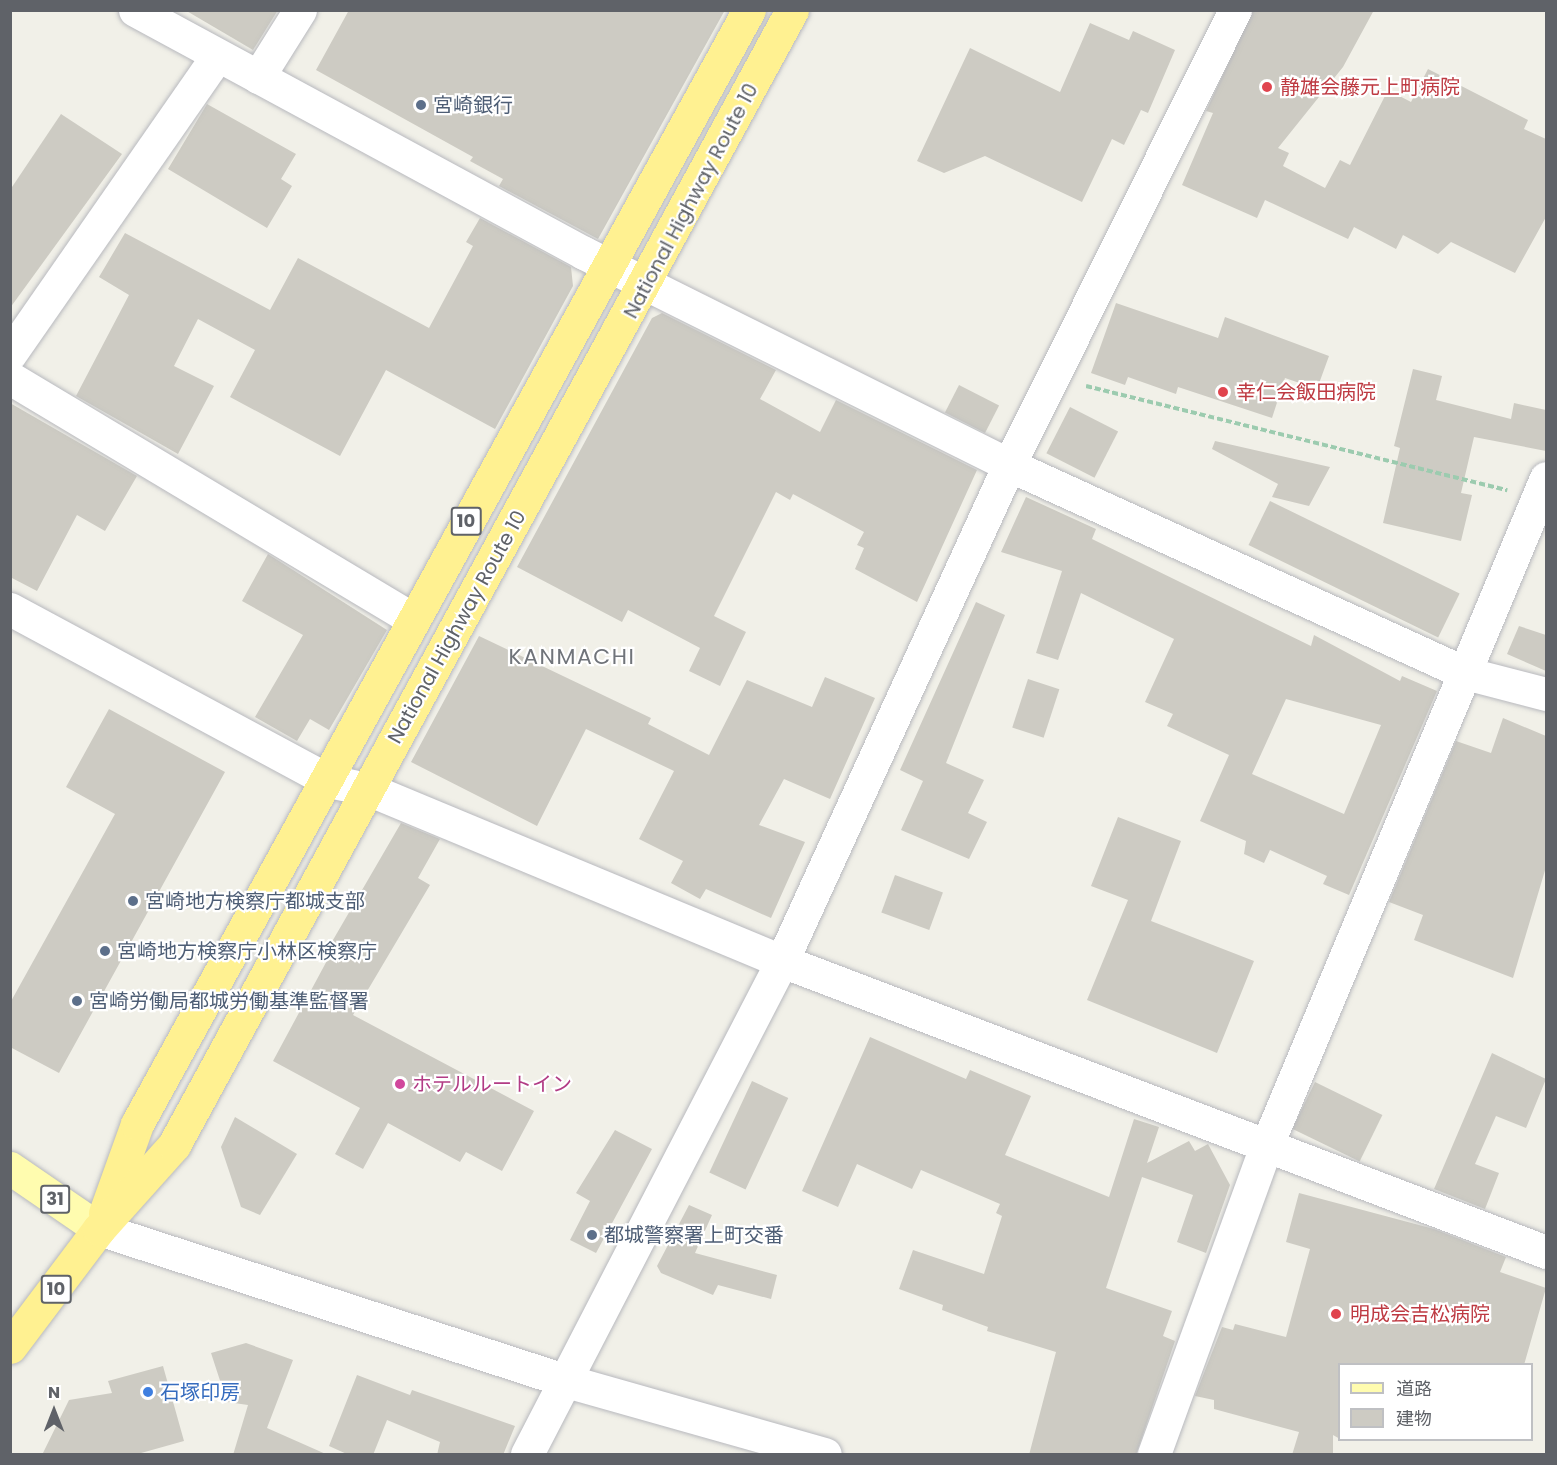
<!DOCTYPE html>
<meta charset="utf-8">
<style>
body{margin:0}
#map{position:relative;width:1557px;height:1465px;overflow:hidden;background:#f1f0e8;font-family:Poppins,"Noto Sans JP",sans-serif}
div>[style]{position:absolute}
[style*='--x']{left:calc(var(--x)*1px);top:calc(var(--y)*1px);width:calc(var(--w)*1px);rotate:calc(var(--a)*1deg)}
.building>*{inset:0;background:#cdcbc3;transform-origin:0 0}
.path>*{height:4px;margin-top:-2px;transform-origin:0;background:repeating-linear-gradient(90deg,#9ccbaf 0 6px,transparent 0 9px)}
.roads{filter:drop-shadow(0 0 2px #b8b9be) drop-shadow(0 0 2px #b8b9be)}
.minor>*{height:33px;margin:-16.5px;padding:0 16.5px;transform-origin:16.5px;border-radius:16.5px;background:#fff}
.major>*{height:33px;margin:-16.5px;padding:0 16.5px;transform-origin:16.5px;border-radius:16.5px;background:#fffcaf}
.highway>*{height:33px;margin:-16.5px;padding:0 16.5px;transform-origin:16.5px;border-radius:16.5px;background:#fff191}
.dots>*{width:16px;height:16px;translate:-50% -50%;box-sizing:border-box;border:3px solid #fff;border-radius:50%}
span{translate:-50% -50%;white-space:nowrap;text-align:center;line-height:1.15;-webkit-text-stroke:4.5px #fff;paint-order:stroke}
.shield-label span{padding:2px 4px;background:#fff;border:2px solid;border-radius:4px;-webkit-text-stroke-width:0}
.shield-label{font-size:18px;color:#5f6268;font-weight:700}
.health-label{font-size:20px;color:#be3a42}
.left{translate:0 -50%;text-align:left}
.service-label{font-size:20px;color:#4e5e75}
.street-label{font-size:20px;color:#5f6268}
.hotel-label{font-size:20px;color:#b23c85}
.shop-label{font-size:20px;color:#366cbe}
.quarter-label{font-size:22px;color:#70747a;letter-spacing:1.5px}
.frame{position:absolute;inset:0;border:12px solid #5f6268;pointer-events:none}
.legend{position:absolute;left:1338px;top:1363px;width:195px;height:78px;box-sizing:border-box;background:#fff;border:2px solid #bfc0c3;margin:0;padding:8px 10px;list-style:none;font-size:18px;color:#5f6268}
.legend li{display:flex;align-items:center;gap:12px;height:30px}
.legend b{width:30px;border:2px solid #bfc0c3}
.north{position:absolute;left:24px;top:1381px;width:60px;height:60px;-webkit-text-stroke:4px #fff;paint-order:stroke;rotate:0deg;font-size:16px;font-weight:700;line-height:24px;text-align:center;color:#5f6268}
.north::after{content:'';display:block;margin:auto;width:21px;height:27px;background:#5f6268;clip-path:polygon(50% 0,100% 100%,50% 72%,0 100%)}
</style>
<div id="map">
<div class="building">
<i style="clip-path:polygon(185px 10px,278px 10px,253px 50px)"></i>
<i style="clip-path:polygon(349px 10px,725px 10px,598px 239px,499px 186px,503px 179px,470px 161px,473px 157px,316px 70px)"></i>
<i style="clip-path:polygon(1253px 10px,1374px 10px,1343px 67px,1278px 148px,1289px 153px,1283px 166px,1325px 188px,1340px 160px,1350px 165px,1388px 90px,1411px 102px,1428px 69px,1528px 120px,1524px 129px,1546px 139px,1546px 217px,1515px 273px,1451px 242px,1438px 254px,1403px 235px,1396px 249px,1354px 227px,1348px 239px,1265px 200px,1257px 218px,1182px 185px,1213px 113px,1206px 111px)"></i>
<i style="clip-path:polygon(1090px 23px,1129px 40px,1133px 31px,1175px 50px,1148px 113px,1141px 110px,1124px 145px,1112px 139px,1082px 202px,985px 156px,944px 173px,917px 161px,970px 48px,1060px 92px)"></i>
<i style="clip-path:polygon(207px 104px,296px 154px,281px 179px,292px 186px,267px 228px,168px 169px)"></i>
<i style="clip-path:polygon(61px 114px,122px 154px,10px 308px,10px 190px)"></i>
<i style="clip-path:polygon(480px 218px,571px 267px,573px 286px,495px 429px,386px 370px,340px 456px,230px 397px,255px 350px,198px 319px,174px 366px,214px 386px,178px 454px,76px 396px,129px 295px,99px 277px,125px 233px,270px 310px,298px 258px,429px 328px,473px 246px,466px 242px)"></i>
<i style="clip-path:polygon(1116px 303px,1218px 338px,1225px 317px,1329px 356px,1317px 389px,1285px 378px,1272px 418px,1178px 387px,1176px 394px,1128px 377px,1125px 385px,1091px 373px)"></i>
<i style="clip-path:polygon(662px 313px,776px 370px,760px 399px,820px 432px,836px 400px,977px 470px,917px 602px,855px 569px,864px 548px,857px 545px,864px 532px,793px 494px,790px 500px,776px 492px,714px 616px,746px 632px,720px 686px,689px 671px,700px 648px,628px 610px,622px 622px,517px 567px,652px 318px)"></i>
<i style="clip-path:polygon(1413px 369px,1442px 376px,1436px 400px,1511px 419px,1514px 403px,1546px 410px,1546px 451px,1474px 437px,1461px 493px,1472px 495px,1461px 541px,1383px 523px,1400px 448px,1394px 446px)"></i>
<i style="left:959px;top:385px;width:45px;height:31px;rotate:27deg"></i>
<i style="clip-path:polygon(10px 403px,137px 476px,105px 531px,77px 515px,37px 591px,10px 577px)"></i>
<i style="left:1070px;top:407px;width:54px;height:52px;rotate:27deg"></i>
<i style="clip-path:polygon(1215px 441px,1330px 467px,1309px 506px,1272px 497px,1278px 484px,1212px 449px)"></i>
<i style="clip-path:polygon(evenodd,1026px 497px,1096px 529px,1092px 539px,1311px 646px,1314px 635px,1400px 681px,1402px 676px,1437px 691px,1349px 895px,1323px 884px,1327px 876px,1270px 850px,1264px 863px,1244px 854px,1246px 841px,1200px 821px,1229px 755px,1167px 726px,1173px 714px,1145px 702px,1174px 639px,1081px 593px,1058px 660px,1036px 653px,1062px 571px,1001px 552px,1026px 497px,1286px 699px,1381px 725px,1344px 814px,1252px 774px,1286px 699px)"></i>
<i style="left:1270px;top:501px;width:211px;height:49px;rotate:26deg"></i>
<i style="clip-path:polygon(268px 554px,387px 630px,329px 730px,310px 719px,297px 741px,255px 717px,303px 635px,242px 601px)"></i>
<i style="clip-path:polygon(976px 602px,1005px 615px,946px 763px,984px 780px,968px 813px,987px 822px,969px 859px,901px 830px,923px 781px,900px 770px)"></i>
<i style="clip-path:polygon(1519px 626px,1546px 635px,1546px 671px,1507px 654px)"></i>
<i style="clip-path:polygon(479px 636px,651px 718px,648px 724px,709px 755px,747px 680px,812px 707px,825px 677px,875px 698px,830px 799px,784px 779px,759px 825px,805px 842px,771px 918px,706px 889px,700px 899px,671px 883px,683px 861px,639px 839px,674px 771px,586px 729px,537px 826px,411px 762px)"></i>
<i style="left:1028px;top:679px;width:33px;height:51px;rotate:18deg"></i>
<i style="clip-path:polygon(109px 709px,225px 772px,59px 1073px,10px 1047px,10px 1003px,115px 814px,66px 787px)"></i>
<i style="clip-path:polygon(1503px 718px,1546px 736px,1546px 867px,1513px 978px,1414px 940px,1423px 915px,1389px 902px,1456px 741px,1491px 753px)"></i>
<i style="clip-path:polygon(1118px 817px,1181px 841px,1151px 921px,1254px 961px,1217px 1053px,1087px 1000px,1128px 900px,1091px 886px)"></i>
<i style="clip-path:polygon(401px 823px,440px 839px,418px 878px,430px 885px,353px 1015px,534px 1111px,502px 1171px,466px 1152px,460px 1162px,388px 1123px,363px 1169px,335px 1154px,360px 1108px,273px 1061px,330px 955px,326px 952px)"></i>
<i style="left:895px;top:875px;width:51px;height:40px;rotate:20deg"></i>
<i style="clip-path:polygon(870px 1037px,966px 1079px,970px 1070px,1031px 1096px,1005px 1155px,1109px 1197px,1134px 1119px,1159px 1127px,1147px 1163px,1189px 1141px,1195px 1151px,1208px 1144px,1230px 1185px,1206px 1253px,1177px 1242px,1193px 1195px,1142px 1177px,1106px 1288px,1172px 1311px,1163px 1336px,1175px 1341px,1136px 1455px,1029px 1455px,1056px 1352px,987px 1331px,988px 1327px,942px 1310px,943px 1305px,899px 1289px,913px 1250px,984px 1274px,1002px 1216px,996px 1213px,1000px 1204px,921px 1170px,912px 1189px,857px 1164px,838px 1207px,802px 1191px)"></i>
<i style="clip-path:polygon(1492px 1053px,1546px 1079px,1526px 1128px,1496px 1116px,1475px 1164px,1499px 1173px,1485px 1209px,1434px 1189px)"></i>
<i style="left:752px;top:1081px;width:40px;height:101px;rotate:25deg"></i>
<i style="left:1315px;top:1082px;width:75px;height:52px;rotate:26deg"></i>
<i style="clip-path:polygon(235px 1117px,297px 1154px,260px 1215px,241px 1207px,221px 1147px)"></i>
<i style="clip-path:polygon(615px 1130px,652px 1149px,596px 1253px,570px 1240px,590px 1201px,576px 1193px)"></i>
<i style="clip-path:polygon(1299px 1193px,1434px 1229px,1506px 1257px,1500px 1272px,1546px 1288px,1524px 1365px,1340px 1365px,1340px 1439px,1333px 1435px,1333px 1455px,1292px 1455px,1299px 1432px,1214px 1409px,1214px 1400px,1195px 1396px,1222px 1327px,1233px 1330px,1235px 1324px,1286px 1337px,1310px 1249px,1286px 1242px)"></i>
<i style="clip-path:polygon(689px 1205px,712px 1215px,695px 1253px,777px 1275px,771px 1299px,718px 1285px,713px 1295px,661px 1273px,657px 1266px)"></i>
<i style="clip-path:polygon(246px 1343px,293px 1360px,267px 1428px,328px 1455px,233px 1455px,248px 1405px,227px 1402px,211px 1353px)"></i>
<i style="clip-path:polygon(163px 1366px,184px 1441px,134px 1455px,42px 1455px,69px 1400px,112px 1393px,108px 1381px)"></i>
<i style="clip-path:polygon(357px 1375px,410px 1395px,412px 1390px,515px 1426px,503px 1455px,437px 1455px,440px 1442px,387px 1420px,373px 1455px,349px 1455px,329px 1446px)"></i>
</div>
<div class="path">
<i style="--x:1086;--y:386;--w:434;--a:13.9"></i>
</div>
<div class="roads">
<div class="minor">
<i style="--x:135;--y:10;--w:511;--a:28.42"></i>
<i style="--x:584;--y:253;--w:475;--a:26.5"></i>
<i style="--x:1009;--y:465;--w:501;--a:24.52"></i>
<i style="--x:1465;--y:673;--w:84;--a:14.5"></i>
<i style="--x:258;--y:77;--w:79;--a:-57.9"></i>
<i style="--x:10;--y:354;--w:363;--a:-55.2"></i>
<i style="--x:10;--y:378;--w:467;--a:30.9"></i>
<i style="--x:10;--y:609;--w:362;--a:28.3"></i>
<i style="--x:329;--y:781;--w:40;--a:12"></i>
<i style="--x:368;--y:789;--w:448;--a:22.6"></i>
<i style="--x:782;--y:961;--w:818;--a:20.85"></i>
<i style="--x:99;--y:1229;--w:488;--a:18"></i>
<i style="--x:563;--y:1380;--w:272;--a:15.8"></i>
<i style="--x:527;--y:1454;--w:555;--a:-62.65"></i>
<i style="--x:782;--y:961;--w:545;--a:-65.41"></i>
<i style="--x:1009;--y:465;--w:508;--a:-63.59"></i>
<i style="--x:1154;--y:1454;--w:327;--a:-70"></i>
<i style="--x:1266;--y:1147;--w:725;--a:-67.29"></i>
</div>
<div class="major">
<i style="--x:10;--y:1168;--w:108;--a:34.4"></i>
</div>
<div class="highway">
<i style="--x:105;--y:1213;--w:95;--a:-70.2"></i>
<i style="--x:137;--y:1124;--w:1271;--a:-61.22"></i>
<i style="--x:10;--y:1347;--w:148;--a:-53"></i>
<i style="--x:99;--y:1229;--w:113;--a:-48.2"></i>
<i style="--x:174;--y:1145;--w:1292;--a:-61.43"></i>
</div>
</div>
<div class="dots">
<i style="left:1267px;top:87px;background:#e0444e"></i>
<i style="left:421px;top:105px;background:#5c6f8a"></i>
<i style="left:1223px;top:392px;background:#e0444e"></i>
<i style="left:133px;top:901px;background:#5c6f8a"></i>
<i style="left:105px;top:951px;background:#5c6f8a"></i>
<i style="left:77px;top:1001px;background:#5c6f8a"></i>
<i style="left:400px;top:1084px;background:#d1479c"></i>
<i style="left:592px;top:1235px;background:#5c6f8a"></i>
<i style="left:1336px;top:1314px;background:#e0444e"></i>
<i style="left:148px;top:1392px;background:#3f7fe0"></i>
</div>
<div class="shield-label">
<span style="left:466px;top:521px">10</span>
<span style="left:55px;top:1199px">31</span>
<span style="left:56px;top:1289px">10</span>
</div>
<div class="health-label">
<span class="left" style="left:1280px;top:87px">静雄会藤元上町病院</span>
<span class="left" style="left:1236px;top:392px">幸仁会飯田病院</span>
<span class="left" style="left:1350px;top:1314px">明成会吉松病院</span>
</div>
<div class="service-label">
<span class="left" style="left:433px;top:105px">宮崎銀行</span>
<span class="left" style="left:145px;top:901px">宮崎地方検察庁都城支部</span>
<span class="left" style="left:117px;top:951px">宮崎地方検察庁小林区検察庁</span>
<span class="left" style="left:89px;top:1001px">宮崎労働局都城労働基準監督署</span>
<span class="left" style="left:604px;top:1235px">都城警察署上町交番</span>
</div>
<div class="street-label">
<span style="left:691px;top:201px;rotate:-62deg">National Highway Route 10</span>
<span style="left:457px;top:627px;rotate:-61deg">National Highway Route 10</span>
</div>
<div class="hotel-label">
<span class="left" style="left:412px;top:1084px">ホテルルートイン</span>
</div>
<div class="shop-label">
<span class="left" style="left:160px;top:1392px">石塚印房</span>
</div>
<div class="quarter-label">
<span style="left:572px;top:657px">KANMACHI</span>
</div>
<div class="frame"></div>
<ul class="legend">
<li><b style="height:8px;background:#fffcaf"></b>道路</li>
<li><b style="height:16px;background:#cdcbc3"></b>建物</li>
</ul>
<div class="north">N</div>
</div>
